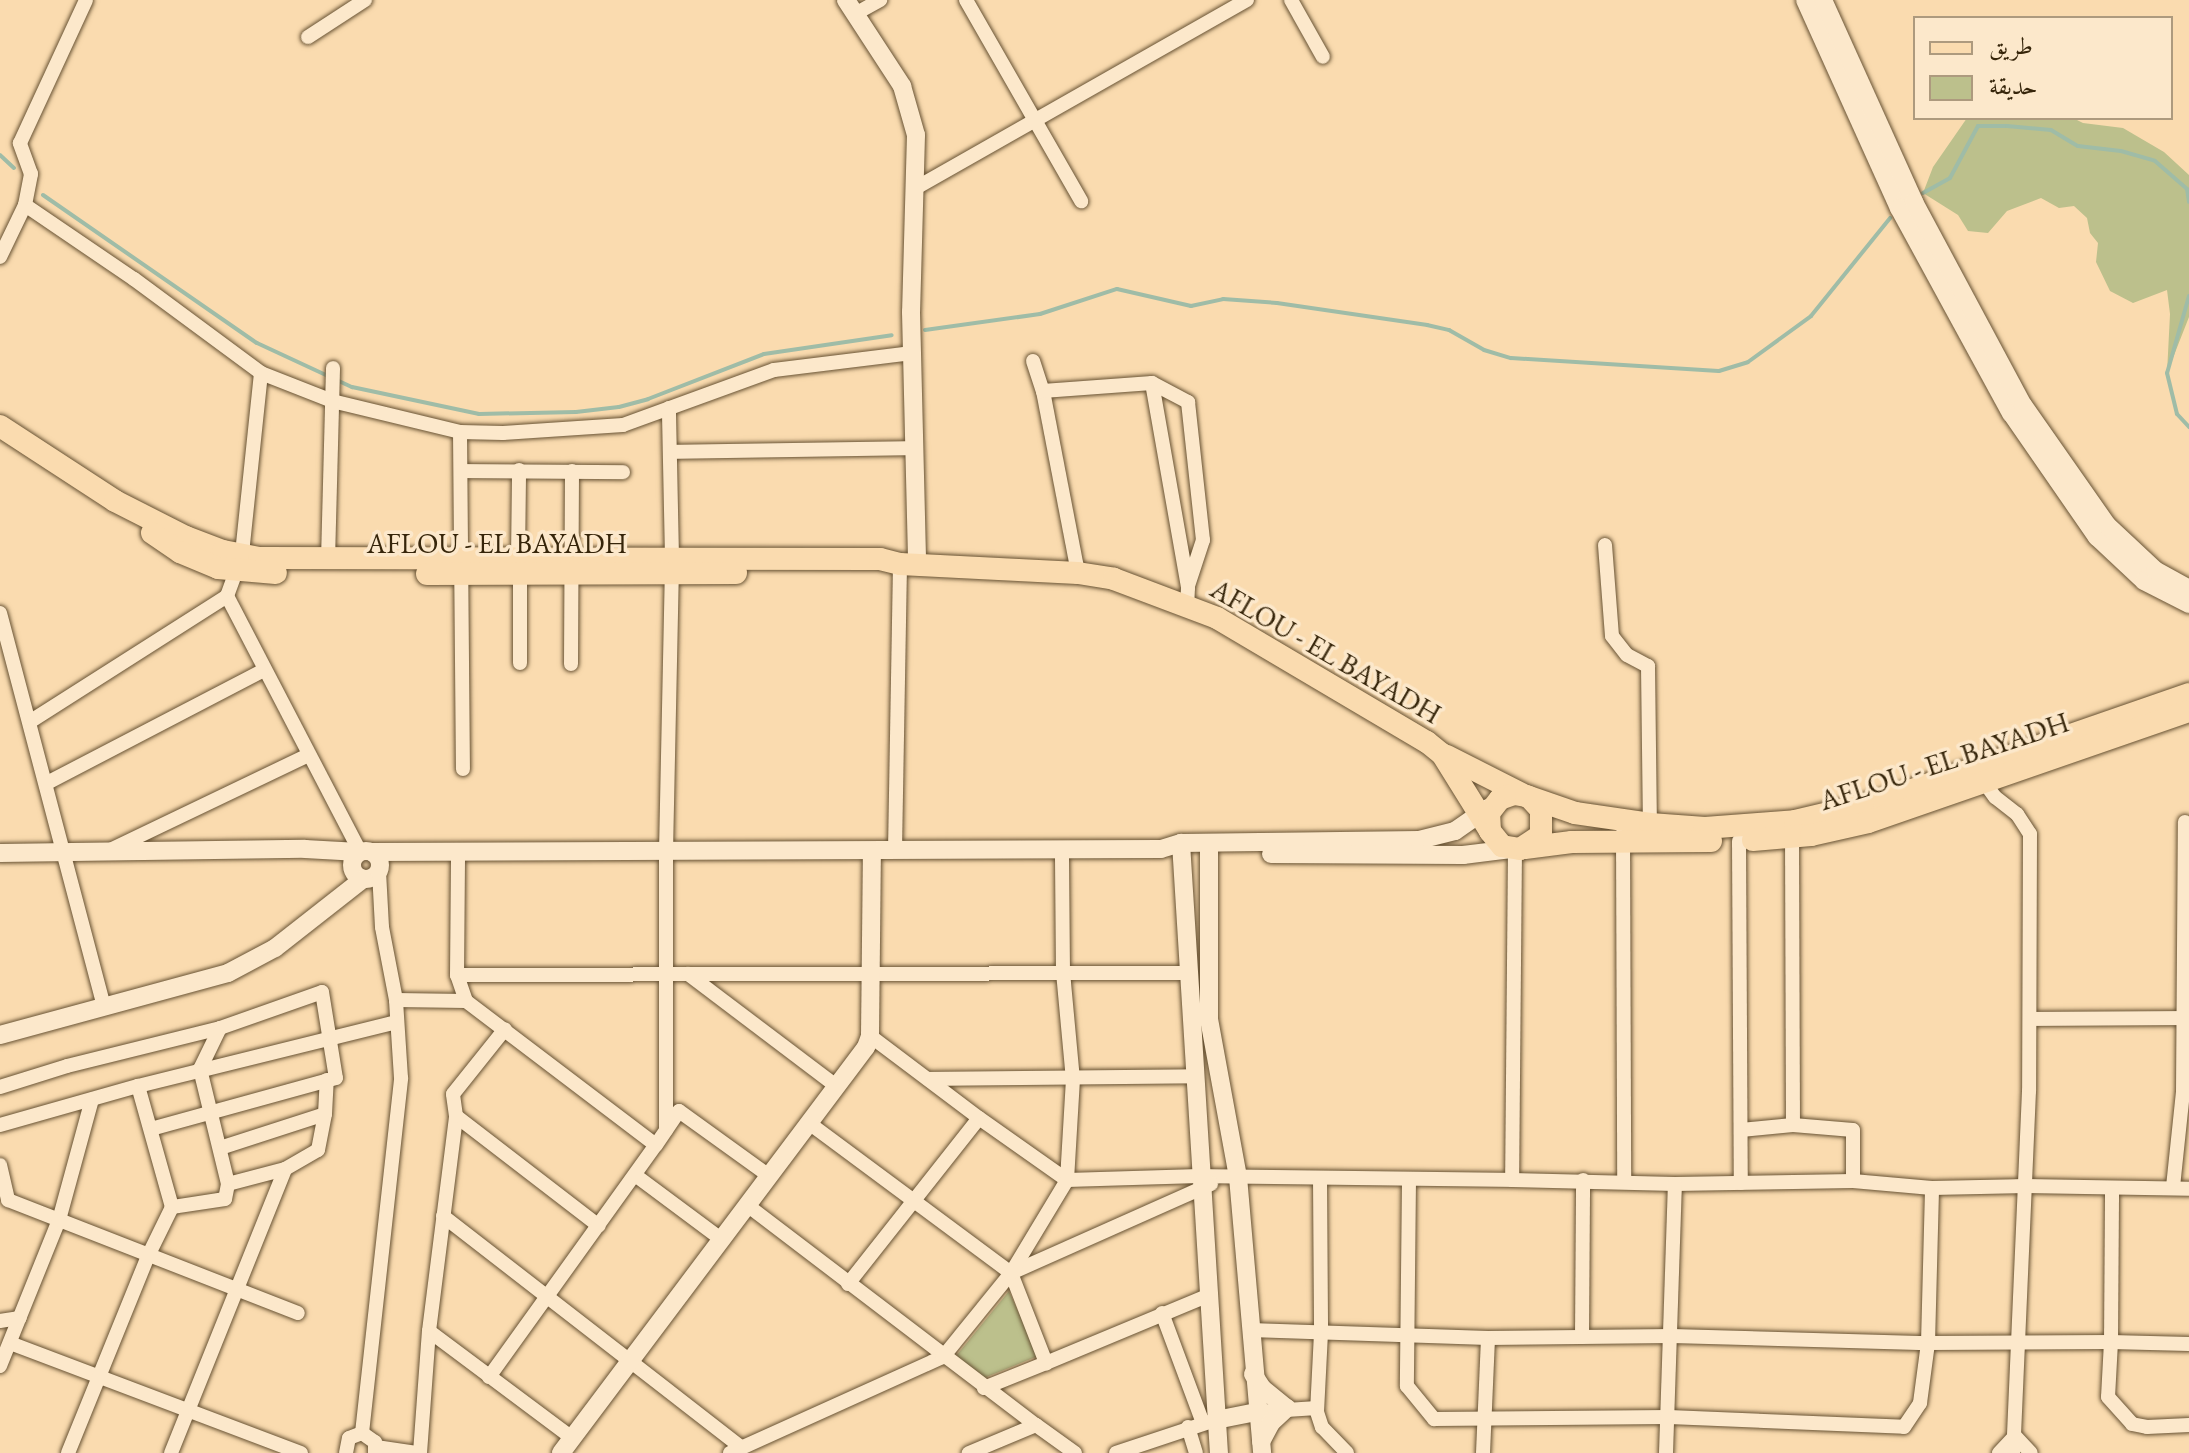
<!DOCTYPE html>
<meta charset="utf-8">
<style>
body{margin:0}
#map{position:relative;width:2189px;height:1453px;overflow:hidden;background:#fadbaf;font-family:"EB Garamond",Amiri,serif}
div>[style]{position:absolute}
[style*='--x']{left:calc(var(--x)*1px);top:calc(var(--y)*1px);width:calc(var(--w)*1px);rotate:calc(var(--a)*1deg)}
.green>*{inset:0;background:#bcc08c}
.stream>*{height:4px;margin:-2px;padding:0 2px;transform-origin:2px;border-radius:2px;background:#9fbca7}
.roads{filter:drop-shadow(0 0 2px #675233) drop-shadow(0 0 2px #675233)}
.minor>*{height:14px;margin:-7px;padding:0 7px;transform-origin:7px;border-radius:7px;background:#fce8cb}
.tertiary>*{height:18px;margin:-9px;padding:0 9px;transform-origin:9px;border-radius:9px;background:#fce8cb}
.tertiary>.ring{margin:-9px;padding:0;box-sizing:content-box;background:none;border:18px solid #fce8cb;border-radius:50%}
.primary>*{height:22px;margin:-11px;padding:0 11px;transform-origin:11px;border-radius:11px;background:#fadbaf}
span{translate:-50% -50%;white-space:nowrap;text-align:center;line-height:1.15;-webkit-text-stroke:7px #fce8cb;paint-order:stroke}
.street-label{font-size:28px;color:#36250a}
.legend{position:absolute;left:1913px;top:16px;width:260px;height:104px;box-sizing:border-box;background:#fce8cb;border:2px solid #ad9a7e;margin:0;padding:10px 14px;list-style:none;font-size:24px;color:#36250a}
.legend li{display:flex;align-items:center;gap:16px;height:40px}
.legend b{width:40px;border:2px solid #ad9a7e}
</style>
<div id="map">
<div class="green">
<i style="clip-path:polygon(1967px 118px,2073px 118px,2083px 123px,2123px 128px,2164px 152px,2189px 175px,2189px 317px,2167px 373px,2170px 314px,2167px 290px,2133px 303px,2110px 291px,2096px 262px,2098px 243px,2090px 233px,2087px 218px,2074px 206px,2059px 208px,2041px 198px,2007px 211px,1988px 233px,1968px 231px,1958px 215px,1923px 193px,1933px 167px)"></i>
<i style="clip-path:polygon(1009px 1291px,1038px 1356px,984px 1378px,956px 1356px)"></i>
</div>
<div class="stream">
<i style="--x:0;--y:155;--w:19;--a:43"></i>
<i style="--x:1923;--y:193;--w:31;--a:-29"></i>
<i style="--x:1950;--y:178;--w:59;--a:-61.7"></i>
<i style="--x:1978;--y:126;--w:29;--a:0"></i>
<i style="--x:2007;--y:126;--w:44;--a:5.2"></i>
<i style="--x:2051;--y:130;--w:31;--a:31"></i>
<i style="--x:2078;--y:146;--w:43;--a:6.6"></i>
<i style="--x:2121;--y:151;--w:35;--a:16"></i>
<i style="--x:2155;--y:161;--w:43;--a:41.2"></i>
<i style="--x:2187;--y:189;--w:13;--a:81"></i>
<i style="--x:43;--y:195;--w:260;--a:34.7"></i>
<i style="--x:257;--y:343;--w:105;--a:24.9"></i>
<i style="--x:352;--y:387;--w:130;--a:12"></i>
<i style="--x:479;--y:414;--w:97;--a:-1.2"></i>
<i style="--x:576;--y:412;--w:43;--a:-6.6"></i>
<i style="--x:619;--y:407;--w:30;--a:-15"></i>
<i style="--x:648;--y:399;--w:124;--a:-21.2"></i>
<i style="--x:764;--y:354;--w:129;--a:-8.4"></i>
<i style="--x:2189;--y:296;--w:80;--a:105.9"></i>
<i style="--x:2167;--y:373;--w:42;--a:76.3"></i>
<i style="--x:2177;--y:414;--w:18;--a:47"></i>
<i style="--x:925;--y:330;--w:116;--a:-7.9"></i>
<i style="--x:1040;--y:314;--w:81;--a:-18"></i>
<i style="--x:1117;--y:289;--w:76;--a:12.9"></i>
<i style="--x:1191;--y:306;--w:33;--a:-12"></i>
<i style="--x:1223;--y:299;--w:54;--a:4.2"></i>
<i style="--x:1277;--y:303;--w:152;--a:8.3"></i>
<i style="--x:1427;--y:325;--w:23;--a:13"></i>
<i style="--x:1449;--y:330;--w:40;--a:29.7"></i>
<i style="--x:1484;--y:350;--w:28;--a:17"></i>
<i style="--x:1511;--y:358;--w:208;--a:3.6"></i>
<i style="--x:1719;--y:371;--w:30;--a:-17"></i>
<i style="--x:1748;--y:362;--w:78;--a:-36.1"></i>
<i style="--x:1811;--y:316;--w:126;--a:-51.1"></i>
</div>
<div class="roads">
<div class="minor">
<i style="--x:966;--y:0;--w:232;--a:60.2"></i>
<i style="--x:1291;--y:0;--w:65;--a:60.7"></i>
<i style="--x:855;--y:14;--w:29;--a:-29"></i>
<i style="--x:308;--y:37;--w:68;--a:-33"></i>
<i style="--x:914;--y:189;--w:383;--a:-29.6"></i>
<i style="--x:25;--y:205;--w:132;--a:34.2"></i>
<i style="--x:134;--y:279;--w:158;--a:36.5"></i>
<i style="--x:261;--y:373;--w:76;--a:21.5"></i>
<i style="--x:332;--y:401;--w:132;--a:13.6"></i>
<i style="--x:460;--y:432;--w:43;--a:1.3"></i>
<i style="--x:503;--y:433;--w:120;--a:-3.8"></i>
<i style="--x:623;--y:425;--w:161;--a:-20"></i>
<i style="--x:774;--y:370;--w:139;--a:-7"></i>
<i style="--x:0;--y:257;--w:58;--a:-64.3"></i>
<i style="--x:25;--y:205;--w:32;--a:-79"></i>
<i style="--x:31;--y:174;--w:33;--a:-110"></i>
<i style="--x:20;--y:143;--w:157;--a:-65.2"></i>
<i style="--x:1033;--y:361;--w:32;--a:72"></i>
<i style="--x:1043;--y:391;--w:185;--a:79.1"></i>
<i style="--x:261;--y:373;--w:183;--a:96"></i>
<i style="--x:242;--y:555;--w:44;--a:110.1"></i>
<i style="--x:227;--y:596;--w:288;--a:62.5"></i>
<i style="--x:1152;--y:383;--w:41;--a:27.8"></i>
<i style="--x:1188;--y:402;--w:139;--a:83.8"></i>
<i style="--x:1203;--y:540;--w:48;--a:108.1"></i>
<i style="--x:1043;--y:391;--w:109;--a:-4.2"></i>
<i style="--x:1152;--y:383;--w:208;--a:80"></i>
<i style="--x:1188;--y:588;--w:17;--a:93"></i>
<i style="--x:460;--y:432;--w:337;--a:89.5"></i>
<i style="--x:670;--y:452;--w:245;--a:-0.9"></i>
<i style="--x:461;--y:471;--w:162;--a:0.4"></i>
<i style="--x:1605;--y:545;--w:91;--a:85.6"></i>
<i style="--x:1612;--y:636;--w:24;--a:52"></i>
<i style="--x:1627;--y:655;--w:24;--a:28"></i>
<i style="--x:1648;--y:666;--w:158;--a:89.3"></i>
<i style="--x:518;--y:558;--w:88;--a:-89.3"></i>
<i style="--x:328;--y:560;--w:192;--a:-88.5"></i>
<i style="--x:520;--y:574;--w:89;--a:90"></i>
<i style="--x:0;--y:613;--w:407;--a:75.2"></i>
<i style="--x:571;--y:664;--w:193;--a:-89.7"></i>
<i style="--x:31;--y:721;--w:232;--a:-32.5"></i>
<i style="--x:1984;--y:782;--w:19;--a:54"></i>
<i style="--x:1995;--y:797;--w:28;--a:38"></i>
<i style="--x:2017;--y:814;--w:24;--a:57"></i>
<i style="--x:2030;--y:834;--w:257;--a:90.2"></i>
<i style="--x:2029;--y:1091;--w:362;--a:92.5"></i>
<i style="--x:47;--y:783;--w:245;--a:-27.5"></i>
<i style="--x:1623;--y:833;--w:347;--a:89.8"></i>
<i style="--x:1792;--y:838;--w:287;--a:89.8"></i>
<i style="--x:1739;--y:841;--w:342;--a:89.7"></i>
<i style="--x:1515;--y:849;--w:331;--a:90.5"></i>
<i style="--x:1512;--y:1180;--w:163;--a:1.4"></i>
<i style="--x:1675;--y:1184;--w:178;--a:-1"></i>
<i style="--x:1853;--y:1181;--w:79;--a:5.1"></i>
<i style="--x:1932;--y:1188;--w:93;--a:-1.2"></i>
<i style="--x:2025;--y:1186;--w:164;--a:1"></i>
<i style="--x:108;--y:851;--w:222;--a:-25.6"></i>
<i style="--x:895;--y:851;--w:287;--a:-89"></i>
<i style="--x:688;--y:974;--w:186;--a:37.1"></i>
<i style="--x:457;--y:975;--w:121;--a:-89.5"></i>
<i style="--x:396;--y:1000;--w:70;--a:0.8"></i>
<i style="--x:466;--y:1001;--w:238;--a:37.2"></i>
<i style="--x:656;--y:1145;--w:41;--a:-55.9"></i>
<i style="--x:679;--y:1111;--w:111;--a:35.8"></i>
<i style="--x:466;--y:1001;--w:28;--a:-109"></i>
<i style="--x:457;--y:975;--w:730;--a:-0.16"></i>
<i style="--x:2030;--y:1019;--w:153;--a:-0.4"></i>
<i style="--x:220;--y:1028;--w:46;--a:116"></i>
<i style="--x:200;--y:1069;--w:118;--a:76.3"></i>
<i style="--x:928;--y:1079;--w:265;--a:-0.6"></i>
<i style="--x:0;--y:1087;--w:70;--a:-17.4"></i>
<i style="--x:67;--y:1066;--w:158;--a:-13.9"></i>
<i style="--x:220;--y:1028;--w:108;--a:-19.4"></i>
<i style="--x:322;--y:992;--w:87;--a:80.8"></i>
<i style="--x:336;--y:1078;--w:192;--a:164.6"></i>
<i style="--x:456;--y:1116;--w:180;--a:37.6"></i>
<i style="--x:979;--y:1118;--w:108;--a:35.2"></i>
<i style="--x:1067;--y:1180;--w:132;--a:-1.7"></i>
<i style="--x:1199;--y:1176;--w:313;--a:0.7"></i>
<i style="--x:809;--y:1123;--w:252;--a:36.6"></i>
<i style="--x:1011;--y:1273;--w:97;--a:68.7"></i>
<i style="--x:1046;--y:1363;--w:67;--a:158"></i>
<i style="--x:0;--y:1125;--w:143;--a:-15.8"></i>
<i style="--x:666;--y:1130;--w:278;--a:-90"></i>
<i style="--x:666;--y:852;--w:295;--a:-88.8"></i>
<i style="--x:672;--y:557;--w:149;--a:-91.2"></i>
<i style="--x:1741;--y:1130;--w:52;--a:-5.5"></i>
<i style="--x:1793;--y:1125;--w:60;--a:4.8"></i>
<i style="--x:1853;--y:1130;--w:51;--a:90"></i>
<i style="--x:220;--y:1148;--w:110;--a:-17.9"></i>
<i style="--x:325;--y:1114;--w:34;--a:-87"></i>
<i style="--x:0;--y:1165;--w:36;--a:77"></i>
<i style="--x:8;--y:1200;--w:311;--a:21.3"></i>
<i style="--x:285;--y:1169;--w:38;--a:-30"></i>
<i style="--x:318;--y:1150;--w:37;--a:-79"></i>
<i style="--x:635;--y:1175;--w:107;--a:36.7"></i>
<i style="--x:1320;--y:1178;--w:155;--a:89.6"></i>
<i style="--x:1321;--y:1333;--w:79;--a:92.9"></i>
<i style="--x:1317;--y:1412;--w:16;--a:72"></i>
<i style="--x:1322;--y:1427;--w:36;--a:46"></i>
<i style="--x:1409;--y:1180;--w:206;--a:90.6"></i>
<i style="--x:1407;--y:1386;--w:43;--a:50.7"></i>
<i style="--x:1434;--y:1419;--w:235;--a:-0.5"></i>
<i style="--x:1669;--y:1417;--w:235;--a:2.4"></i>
<i style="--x:1904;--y:1427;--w:29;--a:-56"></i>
<i style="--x:1920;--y:1403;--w:61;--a:-82.4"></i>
<i style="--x:1928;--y:1343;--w:155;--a:-88.5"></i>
<i style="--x:2173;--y:1187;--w:96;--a:-84"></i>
<i style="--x:2183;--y:1092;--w:270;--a:-89.6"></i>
<i style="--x:747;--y:1205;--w:363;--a:37.3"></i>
<i style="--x:1036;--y:1425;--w:73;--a:157.3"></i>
<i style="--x:443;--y:1216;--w:378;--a:37.8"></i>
<i style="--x:1011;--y:1273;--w:219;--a:-24"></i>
<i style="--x:848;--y:1284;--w:211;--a:-51.7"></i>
<i style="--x:979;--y:1118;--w:136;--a:-143"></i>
<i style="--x:1162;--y:1313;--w:117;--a:69.6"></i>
<i style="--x:0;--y:1321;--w:20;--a:-9"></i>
<i style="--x:1250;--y:1330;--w:238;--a:1.9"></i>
<i style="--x:1488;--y:1338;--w:184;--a:-0.6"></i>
<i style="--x:1672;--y:1336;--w:256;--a:1.6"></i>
<i style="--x:1928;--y:1343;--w:183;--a:-0.3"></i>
<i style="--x:2111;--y:1342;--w:154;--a:-89.6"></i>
<i style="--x:429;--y:1331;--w:179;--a:36.8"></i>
<i style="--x:1582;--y:1337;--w:157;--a:-89.6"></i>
<i style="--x:10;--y:1343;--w:311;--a:20.7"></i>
<i style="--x:2189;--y:1344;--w:78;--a:-178.5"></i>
<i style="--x:2111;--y:1342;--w:55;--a:93.1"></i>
<i style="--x:2108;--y:1397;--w:36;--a:48"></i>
<i style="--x:2132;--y:1424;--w:15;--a:11"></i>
<i style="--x:2147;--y:1427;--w:42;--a:-2.7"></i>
<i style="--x:1046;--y:1363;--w:174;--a:-22.6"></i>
<i style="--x:0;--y:1366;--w:157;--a:-68"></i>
<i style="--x:59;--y:1220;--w:125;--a:-74.7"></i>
<i style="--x:489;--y:1377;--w:286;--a:-54.3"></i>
<i style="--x:1256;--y:1412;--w:61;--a:-3.8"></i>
<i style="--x:1036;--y:1425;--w:48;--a:35.7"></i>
<i style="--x:1188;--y:1427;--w:27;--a:73"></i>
<i style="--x:362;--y:1433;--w:357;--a:-83.7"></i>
<i style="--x:401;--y:1078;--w:78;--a:-93.7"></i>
<i style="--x:396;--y:1000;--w:74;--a:-100.9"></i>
<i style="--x:382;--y:927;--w:56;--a:-93.1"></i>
<i style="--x:376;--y:1447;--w:41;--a:8.3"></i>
<i style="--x:68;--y:1453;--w:215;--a:-67.9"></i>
<i style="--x:149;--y:1254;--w:52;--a:-63.9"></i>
<i style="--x:172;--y:1207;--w:126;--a:-105.7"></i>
<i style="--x:138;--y:1086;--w:266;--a:-13.9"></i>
<i style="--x:171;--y:1453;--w:306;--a:-68.1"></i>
<i style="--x:285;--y:1169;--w:59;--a:165.3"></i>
<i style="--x:228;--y:1184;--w:15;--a:101"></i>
<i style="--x:225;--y:1199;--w:54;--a:171.4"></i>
<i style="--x:346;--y:1453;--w:15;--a:-79"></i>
<i style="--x:349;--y:1438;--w:14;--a:-21"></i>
<i style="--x:362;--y:1433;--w:16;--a:35"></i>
<i style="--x:375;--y:1442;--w:11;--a:90"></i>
<i style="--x:420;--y:1453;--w:122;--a:-85.8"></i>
<i style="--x:429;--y:1331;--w:217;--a:-82.8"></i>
<i style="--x:456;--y:1116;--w:22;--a:-98"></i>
<i style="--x:453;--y:1094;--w:83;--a:-51.3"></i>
<i style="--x:730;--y:1453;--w:234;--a:-24.3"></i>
<i style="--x:943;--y:1357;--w:108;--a:-51"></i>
<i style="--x:1011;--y:1273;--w:109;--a:-58.9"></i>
<i style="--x:1067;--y:1180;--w:100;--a:-86.6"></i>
<i style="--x:1073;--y:1080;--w:107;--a:-95.3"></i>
<i style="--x:1063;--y:973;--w:124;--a:-90.5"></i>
<i style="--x:1116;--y:1453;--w:101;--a:-18.4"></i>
<i style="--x:1483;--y:1453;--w:115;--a:-87.5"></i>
<i style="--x:1666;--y:1453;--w:269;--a:-88.1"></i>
<i style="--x:1999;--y:1453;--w:23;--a:-47"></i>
<i style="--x:2015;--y:1436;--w:23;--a:47"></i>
</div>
<div class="tertiary">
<i style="--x:846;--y:0;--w:103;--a:56.9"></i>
<i style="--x:902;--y:86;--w:51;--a:74.1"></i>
<i style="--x:916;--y:135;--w:177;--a:91.6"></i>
<i style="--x:911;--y:312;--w:253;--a:88.6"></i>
<i style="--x:1805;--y:0;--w:228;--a:65.7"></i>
<i style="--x:1899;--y:208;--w:234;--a:61.4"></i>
<i style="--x:2011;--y:413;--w:151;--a:55.3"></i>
<i style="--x:2097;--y:537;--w:64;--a:43.1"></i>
<i style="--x:2144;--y:581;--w:51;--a:27.1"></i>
<i style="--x:1823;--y:0;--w:222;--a:65.7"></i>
<i style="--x:1914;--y:202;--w:230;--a:61.8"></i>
<i style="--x:2023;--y:405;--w:146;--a:55"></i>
<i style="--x:2107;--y:525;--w:66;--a:43.2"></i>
<i style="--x:2155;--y:570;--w:39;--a:29"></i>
<i style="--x:1181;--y:843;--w:611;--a:86.44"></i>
<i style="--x:1209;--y:843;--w:176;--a:90"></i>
<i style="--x:1209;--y:1019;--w:161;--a:79.6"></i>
<i style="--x:1238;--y:1177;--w:277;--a:85"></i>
<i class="ring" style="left:352px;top:851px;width:10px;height:10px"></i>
<i style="--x:372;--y:852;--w:789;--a:-0.22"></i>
<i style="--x:1161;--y:849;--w:21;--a:-17"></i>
<i style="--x:1181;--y:843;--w:238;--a:-0.7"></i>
<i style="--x:1419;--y:840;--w:37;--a:-14"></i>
<i style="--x:1455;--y:831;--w:40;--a:-34.9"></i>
<i style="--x:0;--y:853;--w:305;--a:-0.8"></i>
<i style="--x:305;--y:849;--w:54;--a:3.2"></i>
<i style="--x:1271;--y:854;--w:192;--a:0.3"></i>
<i style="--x:1463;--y:855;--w:48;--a:-7.1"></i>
<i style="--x:0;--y:1035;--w:236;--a:-15.2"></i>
<i style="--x:228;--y:973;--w:53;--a:-28"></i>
<i style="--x:275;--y:948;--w:112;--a:-38.1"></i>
<i style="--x:1253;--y:1374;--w:17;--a:57"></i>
<i style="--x:1262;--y:1388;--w:32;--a:39"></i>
<i style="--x:1287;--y:1408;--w:22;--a:137"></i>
<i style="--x:1271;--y:1423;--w:21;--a:118"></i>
<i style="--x:1216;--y:1420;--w:41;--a:-11.3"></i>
<i style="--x:561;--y:1453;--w:508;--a:-53.08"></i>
<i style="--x:866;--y:1047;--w:12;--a:-70"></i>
<i style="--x:870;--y:1036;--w:185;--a:-89.4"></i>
</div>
<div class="primary">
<i style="--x:0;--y:426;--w:137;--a:33.1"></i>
<i style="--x:115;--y:501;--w:80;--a:26.9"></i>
<i style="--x:186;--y:537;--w:40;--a:21"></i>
<i style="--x:223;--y:551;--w:37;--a:11"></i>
<i style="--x:259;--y:558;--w:621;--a:0.09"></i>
<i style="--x:880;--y:559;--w:21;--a:14"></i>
<i style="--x:900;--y:564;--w:178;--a:2.9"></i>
<i style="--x:1078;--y:573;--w:36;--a:9"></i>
<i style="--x:1114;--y:579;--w:110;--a:20.7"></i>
<i style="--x:1217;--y:618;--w:244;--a:30.6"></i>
<i style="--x:1427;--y:742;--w:19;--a:39"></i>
<i style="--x:1442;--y:754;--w:91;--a:58.1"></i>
<i style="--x:152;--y:533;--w:34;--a:34"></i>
<i style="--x:180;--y:552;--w:41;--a:22.8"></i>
<i style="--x:218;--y:568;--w:58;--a:4.9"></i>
<i style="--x:427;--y:574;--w:309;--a:-0.2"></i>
<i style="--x:1447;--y:756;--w:84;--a:26.9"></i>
<i style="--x:1529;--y:797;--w:18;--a:47"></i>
<i style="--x:1541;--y:810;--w:25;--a:90"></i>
<i style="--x:1541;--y:835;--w:25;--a:146"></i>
<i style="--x:1520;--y:849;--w:18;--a:-171"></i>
<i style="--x:1502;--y:846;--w:19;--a:-129"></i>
<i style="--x:1490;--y:831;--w:18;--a:-93"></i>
<i style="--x:1489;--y:813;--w:18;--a:-52"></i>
<i style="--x:1500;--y:799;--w:15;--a:-20"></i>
<i style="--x:1514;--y:794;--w:12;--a:9"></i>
<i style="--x:1526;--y:796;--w:52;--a:19.1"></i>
<i style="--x:1575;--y:813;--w:76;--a:8.3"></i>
<i style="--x:1650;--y:824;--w:55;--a:4.2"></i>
<i style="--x:1705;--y:828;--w:90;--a:-4.4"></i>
<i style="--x:1795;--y:821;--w:90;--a:-13.4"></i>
<i style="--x:1883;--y:800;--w:324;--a:-19.1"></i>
<i style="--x:1753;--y:840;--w:58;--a:-4.9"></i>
<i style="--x:1811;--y:835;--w:58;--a:-12.8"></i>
<i style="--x:1868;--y:822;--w:340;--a:-19.1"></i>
<i style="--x:1525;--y:848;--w:47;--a:-7.3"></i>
<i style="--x:1572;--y:842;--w:139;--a:-0.4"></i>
</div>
</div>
<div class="street-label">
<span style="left:497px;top:543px">AFLOU - EL BAYADH</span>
<span style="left:1326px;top:651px;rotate:30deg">AFLOU - EL BAYADH</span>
<span style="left:1944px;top:761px;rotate:-18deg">AFLOU - EL BAYADH</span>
</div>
<ul class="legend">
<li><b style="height:10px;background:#fadbaf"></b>طريق</li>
<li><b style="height:22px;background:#bcc08c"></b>حديقة</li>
</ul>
</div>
